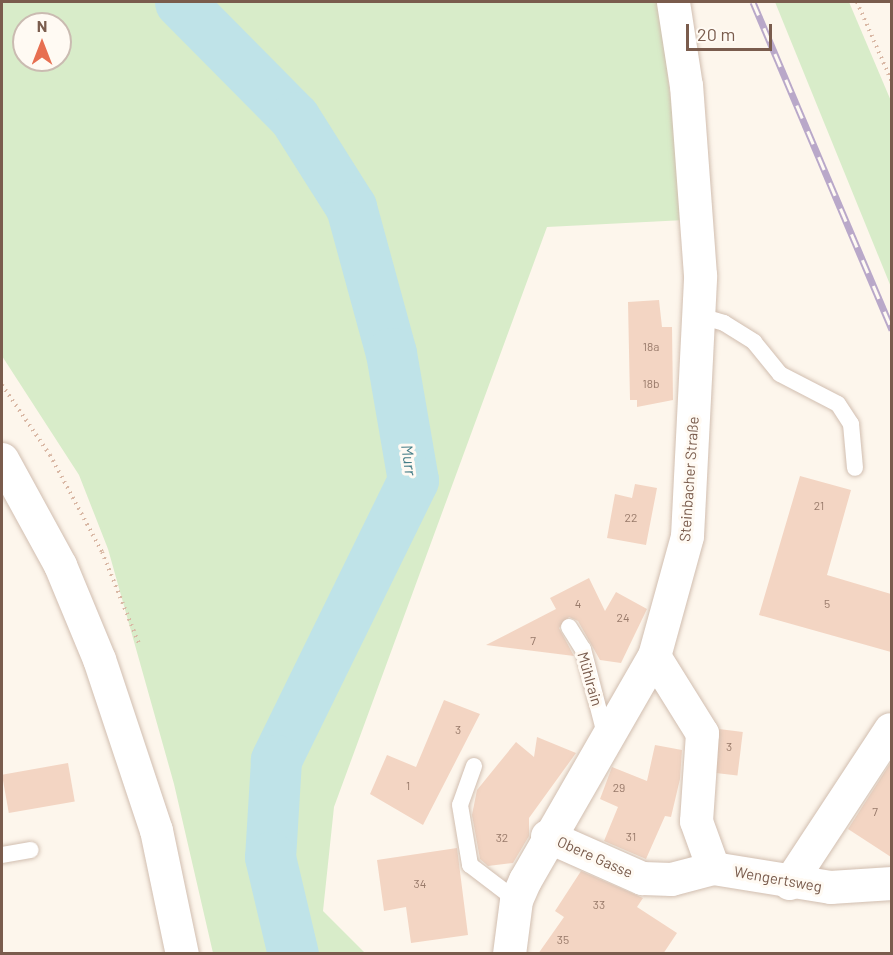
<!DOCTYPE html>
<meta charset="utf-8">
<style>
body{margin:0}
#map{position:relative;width:893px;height:955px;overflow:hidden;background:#fdf6ec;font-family:Barlow,sans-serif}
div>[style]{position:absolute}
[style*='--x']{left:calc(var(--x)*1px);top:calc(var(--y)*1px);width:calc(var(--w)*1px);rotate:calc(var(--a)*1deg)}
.green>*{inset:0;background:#d8ecc9}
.river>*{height:51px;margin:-25.5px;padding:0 25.5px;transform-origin:25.5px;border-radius:25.5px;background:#bfe3e8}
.building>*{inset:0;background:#f3d5c3;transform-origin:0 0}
.path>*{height:4px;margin-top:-2px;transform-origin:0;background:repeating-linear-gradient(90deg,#d9b8a5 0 1.5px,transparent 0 6px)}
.roads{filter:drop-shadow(0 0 2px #d1beb0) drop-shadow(0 0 2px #d1beb0)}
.service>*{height:16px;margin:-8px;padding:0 8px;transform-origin:8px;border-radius:8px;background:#fff}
.minor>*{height:33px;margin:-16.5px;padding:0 16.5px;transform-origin:16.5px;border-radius:16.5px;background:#fff}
.tertiary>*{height:33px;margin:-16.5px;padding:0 16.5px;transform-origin:16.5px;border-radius:16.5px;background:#fff}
.rail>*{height:7px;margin-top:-3.5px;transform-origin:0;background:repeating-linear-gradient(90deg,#fffaf3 0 14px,#b9a8c9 0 28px);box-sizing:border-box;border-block:2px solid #b9a8c9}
span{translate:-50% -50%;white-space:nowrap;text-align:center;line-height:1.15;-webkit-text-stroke:6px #fffaf3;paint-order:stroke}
.number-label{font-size:12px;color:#987a6a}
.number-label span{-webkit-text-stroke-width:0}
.street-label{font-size:15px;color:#7a5c4d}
.water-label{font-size:16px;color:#437c86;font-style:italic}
.frame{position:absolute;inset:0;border:3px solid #7a5c4d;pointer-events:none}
.north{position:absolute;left:12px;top:12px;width:60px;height:60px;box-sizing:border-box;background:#fffaf3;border:2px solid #cabbb1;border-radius:50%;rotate:0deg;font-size:16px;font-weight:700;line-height:24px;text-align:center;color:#7a5c4d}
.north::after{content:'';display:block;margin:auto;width:21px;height:27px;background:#e76f51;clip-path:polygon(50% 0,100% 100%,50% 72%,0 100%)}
.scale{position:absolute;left:686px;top:24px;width:86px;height:27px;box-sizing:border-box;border:3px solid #7a5c4d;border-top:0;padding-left:8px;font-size:18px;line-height:21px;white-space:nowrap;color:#7a5c4d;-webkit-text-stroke:4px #fffaf3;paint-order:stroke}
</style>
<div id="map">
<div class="green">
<i style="clip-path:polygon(evenodd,2px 2px,659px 2px,685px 220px,547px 227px,334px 807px,323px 911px,365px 953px,213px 953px,174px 784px,108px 549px,79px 475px,2px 356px,2px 2px,24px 24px,60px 24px,60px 60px,24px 60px,24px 24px)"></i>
<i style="clip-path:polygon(775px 2px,849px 2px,891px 101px,891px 287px)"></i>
</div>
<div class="river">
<i style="--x:180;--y:2;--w:162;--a:45.3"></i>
<i style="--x:294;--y:117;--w:107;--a:57.7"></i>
<i style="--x:351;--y:207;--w:151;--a:74.7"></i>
<i style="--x:391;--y:353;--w:129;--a:80.2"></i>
<i style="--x:413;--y:480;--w:312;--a:116.1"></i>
<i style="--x:276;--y:760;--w:97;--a:93.5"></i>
<i style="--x:270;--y:857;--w:100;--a:76.7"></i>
</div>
<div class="building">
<i style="clip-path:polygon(659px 300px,662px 327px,672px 327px,673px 400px,637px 407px,637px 400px,630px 400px,628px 302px)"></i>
<i style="clip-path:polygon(800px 476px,851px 490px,827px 575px,891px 594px,891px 652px,759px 615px)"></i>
<i style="clip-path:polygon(635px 484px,657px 488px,646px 545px,607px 538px,615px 494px,632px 498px)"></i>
<i style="clip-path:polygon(589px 578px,605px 611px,616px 592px,647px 609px,621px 663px,600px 660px,578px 621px,569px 617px,559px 628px,574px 656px,486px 645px,556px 609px,550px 598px)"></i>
<i style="clip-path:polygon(444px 700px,480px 714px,423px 825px,370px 794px,387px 755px,416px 767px)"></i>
<i style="left:719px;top:729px;width:24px;height:44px;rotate:7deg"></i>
<i style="clip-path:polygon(537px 737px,576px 753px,529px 818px,529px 836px,513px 863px,488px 866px,480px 859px,472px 815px,477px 790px,516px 742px,534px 757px)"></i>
<i style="clip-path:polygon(655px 745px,682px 750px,680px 779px,671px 817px,665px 816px,646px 859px,604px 841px,618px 807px,600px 799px,612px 767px,647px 781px)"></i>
<i style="clip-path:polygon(891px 762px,891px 857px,848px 829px)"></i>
<i style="left:68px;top:763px;width:39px;height:67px;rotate:80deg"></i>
<i style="clip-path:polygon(457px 848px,468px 935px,411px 943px,406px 907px,384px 911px,377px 860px)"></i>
<i style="clip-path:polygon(581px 871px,643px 898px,637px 907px,677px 933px,663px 954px,538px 954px,564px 917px,555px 911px)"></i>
</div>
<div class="path">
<i style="--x:857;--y:2;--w:87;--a:66.4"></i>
<i style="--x:2;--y:385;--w:85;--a:55.6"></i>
<i style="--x:50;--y:455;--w:110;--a:61.8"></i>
<i style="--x:102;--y:552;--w:101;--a:68"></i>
</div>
<div class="roads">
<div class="service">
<i style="--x:700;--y:316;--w:25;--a:16"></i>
<i style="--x:724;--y:323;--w:36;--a:32"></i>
<i style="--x:754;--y:342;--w:41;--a:50.9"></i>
<i style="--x:780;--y:374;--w:65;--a:27.3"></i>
<i style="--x:838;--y:404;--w:24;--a:57"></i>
<i style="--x:851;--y:424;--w:44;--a:84.8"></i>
<i style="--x:569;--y:627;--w:26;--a:58"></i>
<i style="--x:583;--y:649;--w:88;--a:75.5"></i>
<i style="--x:474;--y:766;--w:41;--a:109.7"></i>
<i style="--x:460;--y:805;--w:61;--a:80.5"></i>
<i style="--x:470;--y:865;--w:58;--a:37.3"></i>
<i style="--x:2;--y:855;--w:29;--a:-10"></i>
</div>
<div class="minor">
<i style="--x:654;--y:656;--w:91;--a:58.1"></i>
<i style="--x:702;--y:733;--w:88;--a:93.9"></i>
<i style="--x:696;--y:821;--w:50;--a:70.1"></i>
<i style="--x:547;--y:836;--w:104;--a:23.9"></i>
<i style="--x:642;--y:878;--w:29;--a:2"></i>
<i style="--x:671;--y:879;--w:43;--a:-14.7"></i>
<i style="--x:713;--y:868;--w:119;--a:9.2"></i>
<i style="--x:830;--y:887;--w:62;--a:-3.7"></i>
<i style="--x:789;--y:883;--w:184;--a:-56.7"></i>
<i style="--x:509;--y:954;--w:54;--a:-82.6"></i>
<i style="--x:516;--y:900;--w:22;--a:-66"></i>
<i style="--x:525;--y:880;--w:258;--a:-60.1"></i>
<i style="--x:654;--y:656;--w:124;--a:-74.6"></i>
<i style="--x:687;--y:536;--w:261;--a:-87.1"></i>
<i style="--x:700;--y:275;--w:190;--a:-94.2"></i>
<i style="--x:686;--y:86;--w:85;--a:-98.8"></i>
</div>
<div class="tertiary">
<i style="--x:2;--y:459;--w:121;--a:61.3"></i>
<i style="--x:60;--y:565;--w:102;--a:67.5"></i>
<i style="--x:99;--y:659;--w:180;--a:71.6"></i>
<i style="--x:156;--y:830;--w:127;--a:78.2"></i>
</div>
</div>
<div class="rail">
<i style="--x:753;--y:2;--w:356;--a:67"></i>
</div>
<div class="number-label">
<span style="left:651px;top:347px">18a</span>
<span style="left:651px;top:384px">18b</span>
<span style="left:819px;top:506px">21</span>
<span style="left:631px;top:518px">22</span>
<span style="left:578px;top:604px">4</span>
<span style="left:827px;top:604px">5</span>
<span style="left:623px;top:618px">24</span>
<span style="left:533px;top:641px">7</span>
<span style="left:458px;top:730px">3</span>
<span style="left:729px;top:747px">3</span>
<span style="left:408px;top:786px">1</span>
<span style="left:619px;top:788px">29</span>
<span style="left:875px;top:812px">7</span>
<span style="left:631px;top:837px">31</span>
<span style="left:502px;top:838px">32</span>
<span style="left:420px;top:884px">34</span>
<span style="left:599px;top:905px">33</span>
<span style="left:563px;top:940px">35</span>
</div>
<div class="street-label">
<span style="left:689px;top:479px;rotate:-86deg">Steinbacher Straße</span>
<span style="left:590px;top:679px;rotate:74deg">Mühlrain</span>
<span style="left:595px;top:857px;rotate:24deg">Obere Gasse</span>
<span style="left:778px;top:879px;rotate:10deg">Wengertsweg</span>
</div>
<div class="water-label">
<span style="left:409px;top:460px;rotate:82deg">Murr</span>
</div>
<div class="frame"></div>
<div class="north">N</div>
<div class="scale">20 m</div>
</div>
